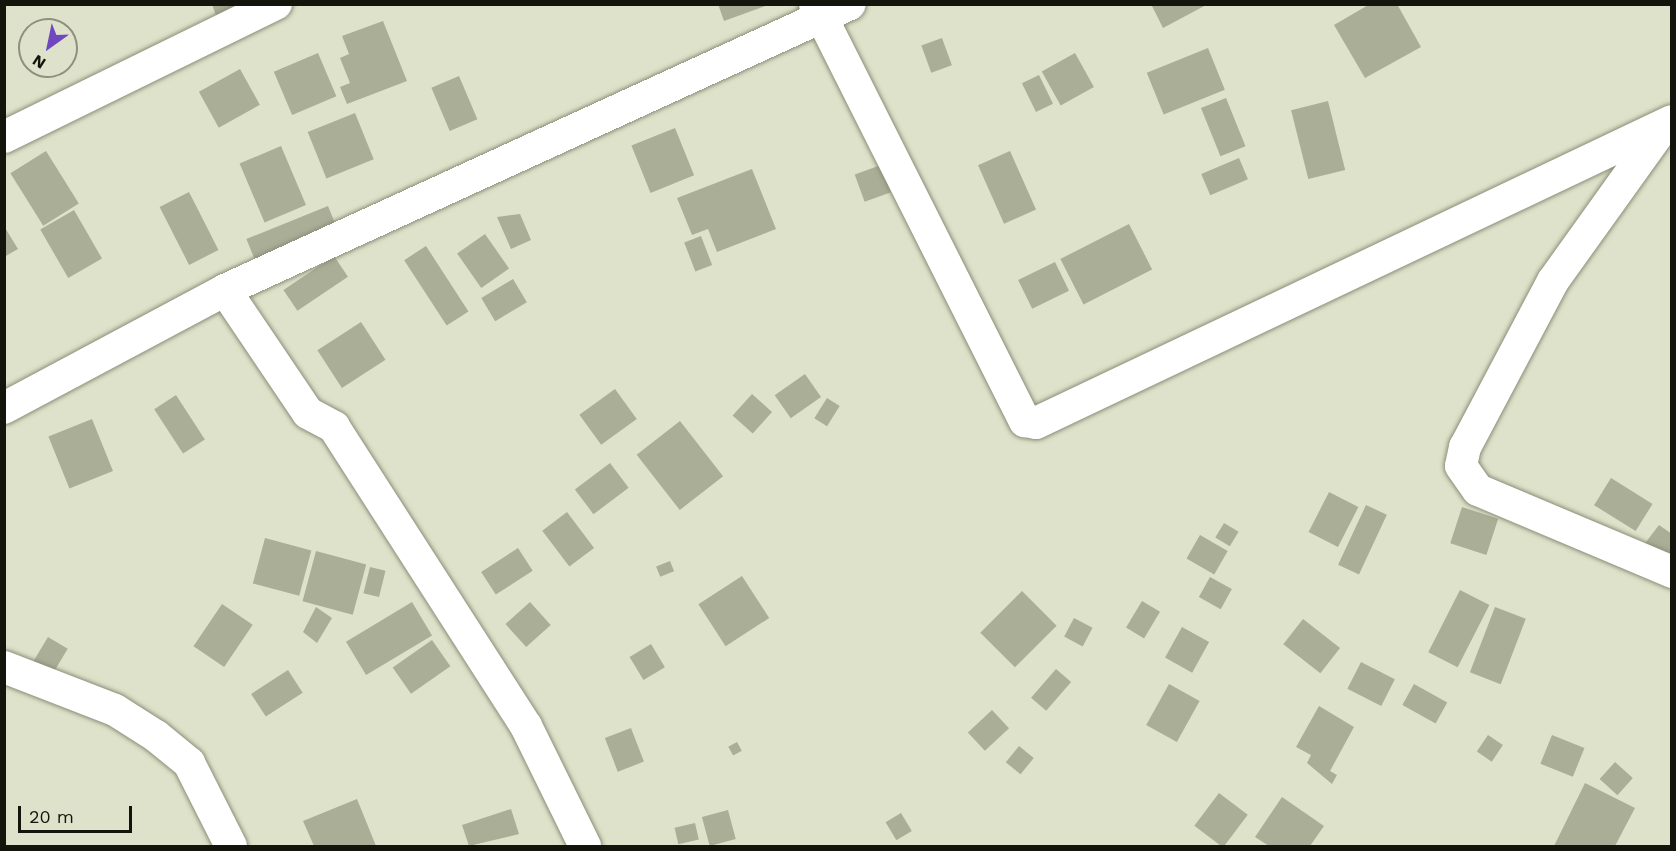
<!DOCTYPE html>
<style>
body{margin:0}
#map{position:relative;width:1676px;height:851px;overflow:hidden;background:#dee2ca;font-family:"Work Sans",sans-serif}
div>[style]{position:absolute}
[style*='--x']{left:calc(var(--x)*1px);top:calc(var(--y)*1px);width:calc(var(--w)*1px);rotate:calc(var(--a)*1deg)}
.building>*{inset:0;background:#aaae97;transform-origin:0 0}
.roads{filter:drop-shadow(0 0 2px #8a8e78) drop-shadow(0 0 2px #8a8e78)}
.street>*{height:32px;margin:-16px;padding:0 16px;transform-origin:16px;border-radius:16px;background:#fff}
span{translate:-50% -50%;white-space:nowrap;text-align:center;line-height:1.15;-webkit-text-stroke:6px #dee2ca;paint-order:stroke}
.frame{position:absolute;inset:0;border:6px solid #13140c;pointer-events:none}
.north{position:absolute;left:18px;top:18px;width:60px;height:60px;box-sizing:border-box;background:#dee2ca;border:2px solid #8d907e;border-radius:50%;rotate:213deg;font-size:16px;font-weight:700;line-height:24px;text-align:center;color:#13140c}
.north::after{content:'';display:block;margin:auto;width:21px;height:27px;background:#7147bf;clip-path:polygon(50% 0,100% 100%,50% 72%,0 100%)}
.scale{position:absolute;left:18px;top:806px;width:114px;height:27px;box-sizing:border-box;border:3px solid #13140c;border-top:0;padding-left:8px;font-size:18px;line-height:21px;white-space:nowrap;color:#13140c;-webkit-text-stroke:4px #dee2ca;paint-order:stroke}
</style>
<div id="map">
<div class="building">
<i style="clip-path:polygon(212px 4px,247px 4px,216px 16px)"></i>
<i style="clip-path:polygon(718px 4px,768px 4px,768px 5px,724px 21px)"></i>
<i style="clip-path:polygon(1151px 4px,1208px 4px,1163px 28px)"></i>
<i style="clip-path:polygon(1370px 4px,1397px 4px,1421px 47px,1365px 78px,1334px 25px)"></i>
<i style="clip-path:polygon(383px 21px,407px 81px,347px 104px,340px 87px,350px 83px,340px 58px,349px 54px,342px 36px)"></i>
<i style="left:942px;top:38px;width:29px;height:22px;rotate:70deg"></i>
<i style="left:1208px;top:48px;width:45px;height:66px;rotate:68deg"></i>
<i style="left:318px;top:53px;width:47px;height:48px;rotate:67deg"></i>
<i style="left:1075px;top:53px;width:39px;height:38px;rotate:61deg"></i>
<i style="left:240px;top:69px;width:41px;height:47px;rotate:61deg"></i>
<i style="left:1039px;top:75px;width:32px;height:19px;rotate:64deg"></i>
<i style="left:459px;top:76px;width:47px;height:30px;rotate:67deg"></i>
<i style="left:1226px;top:98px;width:52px;height:27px;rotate:68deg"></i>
<i style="left:1328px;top:101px;width:71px;height:38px;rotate:76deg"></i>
<i style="left:355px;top:113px;width:50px;height:51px;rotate:68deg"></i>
<i style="left:675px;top:128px;width:51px;height:47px;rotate:68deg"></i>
<i style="left:281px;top:146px;width:64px;height:45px;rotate:67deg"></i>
<i style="left:46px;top:151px;width:62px;height:42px;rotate:58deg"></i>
<i style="left:1010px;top:151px;width:64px;height:35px;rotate:66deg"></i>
<i style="left:1239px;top:158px;width:23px;height:41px;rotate:67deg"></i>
<i style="left:881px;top:165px;width:29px;height:28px;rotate:70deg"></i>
<i style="clip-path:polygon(752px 169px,776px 229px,717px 252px,708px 229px,692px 235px,677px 198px)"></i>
<i style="left:189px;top:192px;width:65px;height:33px;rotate:63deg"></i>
<i style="left:328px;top:206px;width:27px;height:88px;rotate:68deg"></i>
<i style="left:74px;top:210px;width:56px;height:39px;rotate:60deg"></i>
<i style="clip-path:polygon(520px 214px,531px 240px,511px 249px,497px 217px)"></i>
<i style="left:1129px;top:224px;width:51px;height:77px;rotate:63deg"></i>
<i style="clip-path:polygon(4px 226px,18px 249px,4px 257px)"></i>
<i style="left:485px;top:234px;width:42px;height:34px;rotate:55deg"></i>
<i style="left:701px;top:236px;width:31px;height:18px;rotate:69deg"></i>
<i style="left:426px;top:246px;width:78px;height:26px;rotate:57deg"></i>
<i style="left:334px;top:256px;width:25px;height:61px;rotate:56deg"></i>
<i style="left:1055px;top:262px;width:32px;height:41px;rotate:64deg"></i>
<i style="left:513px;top:279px;width:27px;height:37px;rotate:59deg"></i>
<i style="left:361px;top:322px;width:45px;height:52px;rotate:57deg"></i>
<i style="left:805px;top:374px;width:28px;height:37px;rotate:55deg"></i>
<i style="left:615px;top:389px;width:37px;height:44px;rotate:54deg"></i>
<i style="left:752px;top:394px;width:27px;height:29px;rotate:42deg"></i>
<i style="left:176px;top:395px;width:53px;height:26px;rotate:57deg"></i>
<i style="left:827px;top:398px;width:15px;height:24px;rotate:32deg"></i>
<i style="left:92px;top:419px;width:56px;height:47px;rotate:68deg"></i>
<i style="left:680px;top:421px;width:70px;height:55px;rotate:52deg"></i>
<i style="left:610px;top:463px;width:31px;height:44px;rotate:53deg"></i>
<i style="left:1611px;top:478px;width:49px;height:32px;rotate:32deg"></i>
<i style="left:1329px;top:492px;width:33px;height:45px;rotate:27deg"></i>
<i style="left:1366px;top:505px;width:23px;height:66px;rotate:25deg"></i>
<i style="left:1462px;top:507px;width:38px;height:38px;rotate:18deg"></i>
<i style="left:567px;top:512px;width:45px;height:31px;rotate:53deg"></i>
<i style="left:1224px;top:523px;width:17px;height:17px;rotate:31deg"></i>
<i style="clip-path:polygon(1659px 525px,1672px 534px,1672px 558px,1643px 546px)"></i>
<i style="left:1200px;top:535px;width:32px;height:27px;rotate:30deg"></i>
<i style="left:265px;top:538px;width:48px;height:47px;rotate:15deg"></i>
<i style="left:518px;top:548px;width:27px;height:44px;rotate:57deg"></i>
<i style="left:316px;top:551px;width:52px;height:52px;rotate:15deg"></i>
<i style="left:670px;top:561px;width:11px;height:15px;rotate:68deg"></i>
<i style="left:370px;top:567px;width:16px;height:27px;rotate:14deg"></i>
<i style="left:742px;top:576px;width:50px;height:52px;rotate:57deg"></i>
<i style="left:1210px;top:577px;width:25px;height:23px;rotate:29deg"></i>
<i style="left:1460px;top:590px;width:33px;height:70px;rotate:27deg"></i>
<i style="left:1022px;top:591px;width:49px;height:59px;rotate:45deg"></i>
<i style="left:1142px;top:601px;width:21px;height:31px;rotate:31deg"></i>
<i style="left:412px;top:602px;width:39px;height:77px;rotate:59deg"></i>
<i style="left:530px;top:602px;width:31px;height:33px;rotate:48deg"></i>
<i style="left:222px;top:604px;width:37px;height:51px;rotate:34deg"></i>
<i style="clip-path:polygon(316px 607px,332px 618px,317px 643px,303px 632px)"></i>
<i style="left:1495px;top:607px;width:33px;height:70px;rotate:21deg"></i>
<i style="left:1074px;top:618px;width:21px;height:21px;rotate:28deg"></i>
<i style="left:1303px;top:619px;width:47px;height:32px;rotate:38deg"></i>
<i style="left:1182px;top:627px;width:31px;height:35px;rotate:29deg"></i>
<i style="left:48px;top:637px;width:23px;height:33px;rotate:31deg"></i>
<i style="left:432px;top:640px;width:32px;height:48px;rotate:55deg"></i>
<i style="left:651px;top:644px;width:27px;height:25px;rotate:59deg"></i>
<i style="left:1361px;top:662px;width:38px;height:30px;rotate:27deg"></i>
<i style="left:1056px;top:669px;width:20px;height:38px;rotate:41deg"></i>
<i style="left:288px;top:670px;width:27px;height:44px;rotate:57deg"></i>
<i style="left:1169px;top:684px;width:35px;height:47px;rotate:29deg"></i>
<i style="left:1414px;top:684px;width:38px;height:24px;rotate:29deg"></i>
<i style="clip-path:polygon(1319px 706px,1354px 727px,1330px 771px,1337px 775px,1332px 784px,1307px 763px,1311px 755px,1296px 747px)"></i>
<i style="left:992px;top:710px;width:25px;height:33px;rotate:47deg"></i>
<i style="left:631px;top:728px;width:36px;height:28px;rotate:69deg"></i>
<i style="left:1488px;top:735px;width:18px;height:20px;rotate:34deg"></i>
<i style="left:1552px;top:735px;width:35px;height:31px;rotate:22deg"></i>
<i style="left:737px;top:742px;width:10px;height:10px;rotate:61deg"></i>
<i style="left:1019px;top:746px;width:19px;height:21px;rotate:39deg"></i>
<i style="left:1615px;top:762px;width:24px;height:23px;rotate:42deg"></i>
<i style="clip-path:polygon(1585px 783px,1635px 808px,1615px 846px,1554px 846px)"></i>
<i style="left:1219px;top:793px;width:36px;height:41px;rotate:37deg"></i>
<i style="clip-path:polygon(1282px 797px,1324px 826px,1310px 846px,1269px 846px,1255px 837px)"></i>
<i style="clip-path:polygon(357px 799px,376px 846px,314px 846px,303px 821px)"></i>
<i style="clip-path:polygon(511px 809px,519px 834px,469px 846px,462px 825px)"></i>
<i style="left:728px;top:810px;width:30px;height:27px;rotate:75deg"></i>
<i style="left:901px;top:813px;width:21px;height:18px;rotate:59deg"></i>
<i style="left:695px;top:823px;width:17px;height:21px;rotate:77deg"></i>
</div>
<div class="roads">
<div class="street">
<i style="--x:815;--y:4;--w:467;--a:63.3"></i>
<i style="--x:1025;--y:421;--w:11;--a:10"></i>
<i style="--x:1036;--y:423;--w:704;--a:-25.4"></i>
<i style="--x:1664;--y:126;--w:191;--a:125.6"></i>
<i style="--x:1553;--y:281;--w:188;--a:117.9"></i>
<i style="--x:1465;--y:447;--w:19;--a:102"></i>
<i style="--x:1461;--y:466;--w:29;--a:55"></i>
<i style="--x:1478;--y:490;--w:211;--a:22.9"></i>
<i style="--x:4;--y:137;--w:303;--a:-26.1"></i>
<i style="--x:225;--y:290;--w:148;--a:56"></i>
<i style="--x:308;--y:413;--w:30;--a:28"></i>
<i style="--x:334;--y:427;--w:355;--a:57.3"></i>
<i style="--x:526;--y:726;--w:134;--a:63.8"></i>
<i style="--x:4;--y:408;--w:251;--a:-28.1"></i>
<i style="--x:225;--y:290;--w:687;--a:-24.59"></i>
<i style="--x:4;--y:667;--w:119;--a:21.2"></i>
<i style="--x:115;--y:710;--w:49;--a:32.4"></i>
<i style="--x:156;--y:736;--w:43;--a:39.3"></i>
<i style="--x:189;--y:763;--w:93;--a:63.2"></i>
</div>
</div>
<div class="frame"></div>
<div class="north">N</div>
<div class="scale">20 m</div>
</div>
